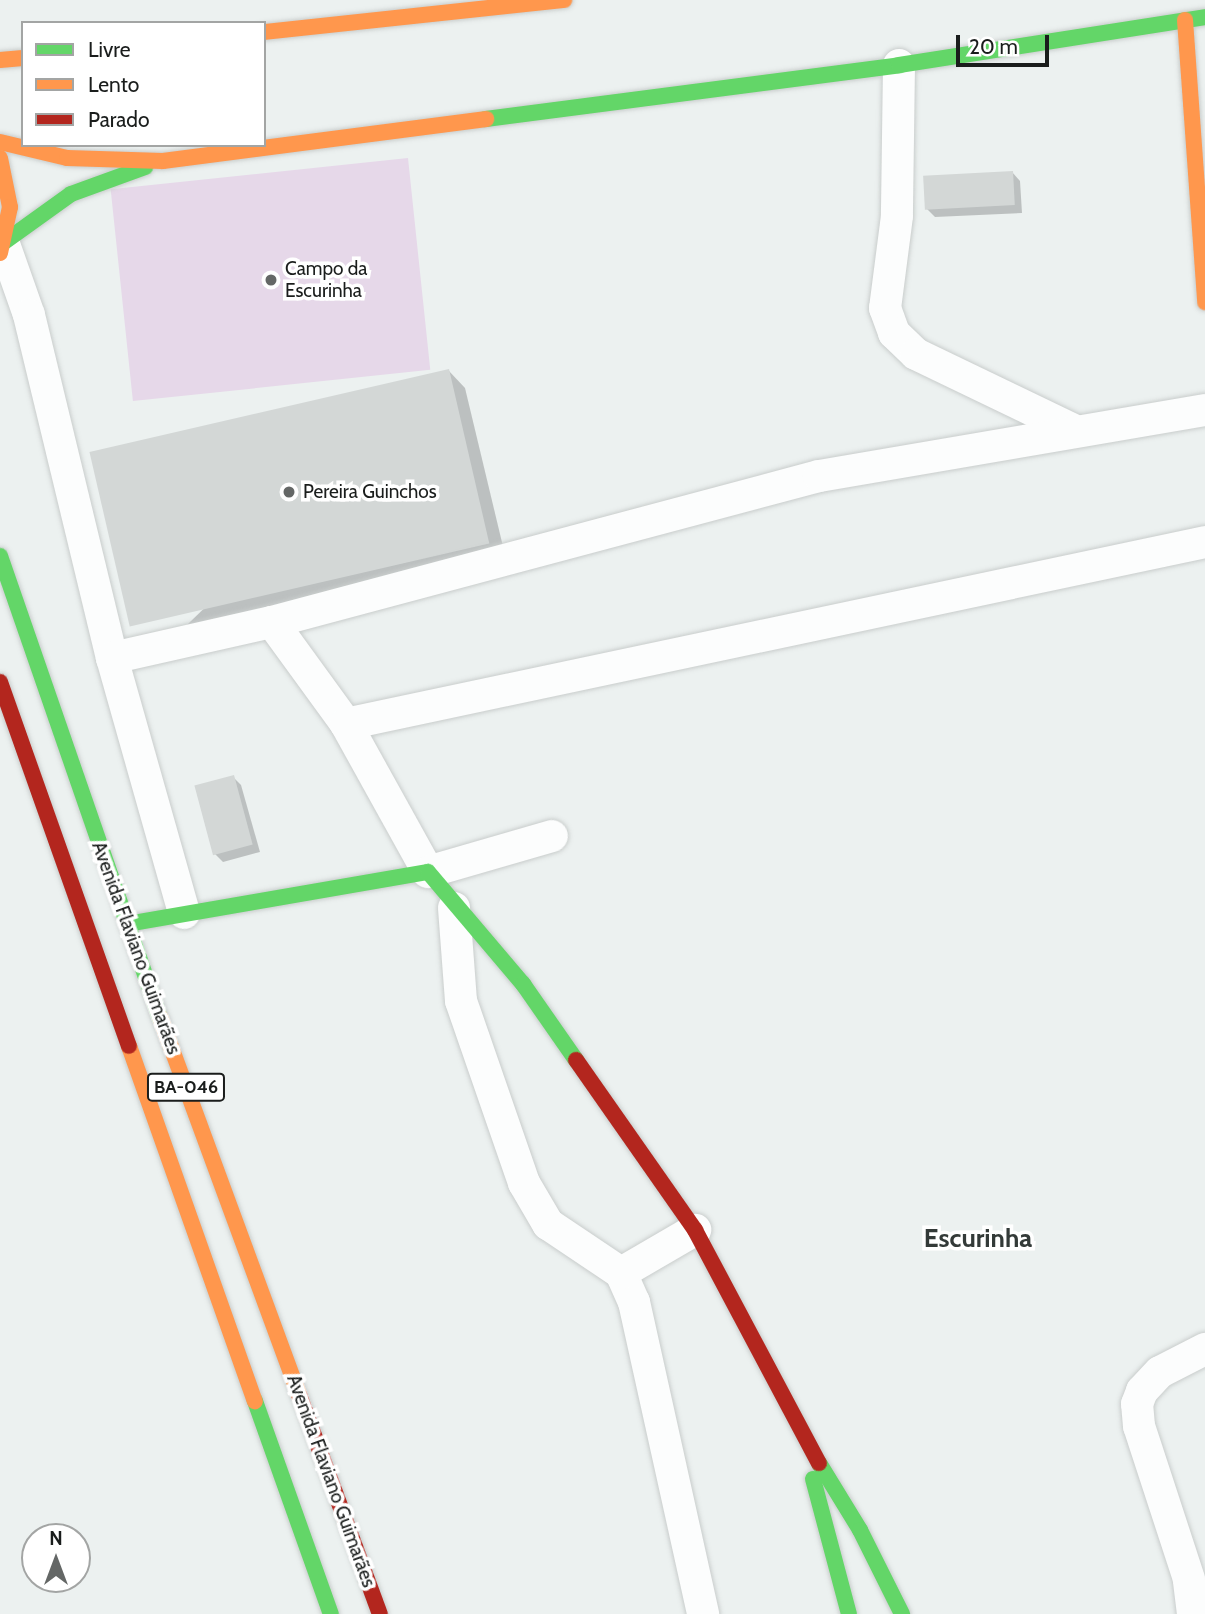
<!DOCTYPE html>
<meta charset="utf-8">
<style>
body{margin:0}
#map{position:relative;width:1205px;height:1614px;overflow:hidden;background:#ecf1f0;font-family:Cabin,sans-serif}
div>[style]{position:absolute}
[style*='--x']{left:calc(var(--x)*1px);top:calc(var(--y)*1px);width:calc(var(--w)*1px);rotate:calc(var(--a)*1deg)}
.green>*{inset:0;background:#e6d8e9;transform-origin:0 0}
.shadow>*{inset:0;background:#0003}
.building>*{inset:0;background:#d3d7d6;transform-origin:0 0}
.roads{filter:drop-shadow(0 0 2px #c9cdcc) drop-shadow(0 0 2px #c9cdcc)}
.street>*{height:32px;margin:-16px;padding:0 16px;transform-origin:16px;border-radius:16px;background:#fcfdfd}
.fast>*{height:16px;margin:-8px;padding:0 8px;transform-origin:8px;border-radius:8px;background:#63d668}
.slow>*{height:16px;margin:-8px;padding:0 8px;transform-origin:8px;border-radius:8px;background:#ff974d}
.jam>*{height:16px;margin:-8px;padding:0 8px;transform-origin:8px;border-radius:8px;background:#b3261e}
.dots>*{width:19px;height:19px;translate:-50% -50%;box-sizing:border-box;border:4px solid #fff;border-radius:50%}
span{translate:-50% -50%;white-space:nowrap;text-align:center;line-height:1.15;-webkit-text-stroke:7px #fff;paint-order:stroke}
.shield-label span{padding:2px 5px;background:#fff;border:2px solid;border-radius:5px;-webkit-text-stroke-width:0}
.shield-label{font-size:18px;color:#1a1d1c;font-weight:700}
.poi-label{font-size:19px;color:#1a1d1c}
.left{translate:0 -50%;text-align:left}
.street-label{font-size:19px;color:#1a1d1c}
.district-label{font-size:26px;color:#333a38;font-weight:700}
.legend{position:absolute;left:21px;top:21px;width:245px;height:126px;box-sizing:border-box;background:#fff;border:2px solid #a3a5a4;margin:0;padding:9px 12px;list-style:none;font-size:21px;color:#1a1d1c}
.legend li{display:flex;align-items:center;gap:14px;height:35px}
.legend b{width:35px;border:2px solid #a3a5a4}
.north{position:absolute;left:21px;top:1523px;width:70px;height:70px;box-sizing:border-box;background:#fff;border:2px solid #a3a5a4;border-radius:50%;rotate:0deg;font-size:19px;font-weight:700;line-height:28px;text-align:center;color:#1a1d1c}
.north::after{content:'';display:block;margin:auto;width:24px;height:32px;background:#646766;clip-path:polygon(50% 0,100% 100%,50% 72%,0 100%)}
.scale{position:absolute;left:956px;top:35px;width:93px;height:32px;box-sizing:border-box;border:4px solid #1a1d1c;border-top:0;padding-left:9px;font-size:21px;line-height:24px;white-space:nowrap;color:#1a1d1c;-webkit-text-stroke:5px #fff;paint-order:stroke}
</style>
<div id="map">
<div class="green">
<i style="left:408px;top:158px;width:213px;height:299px;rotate:84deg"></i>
</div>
<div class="shadow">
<i style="clip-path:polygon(1012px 172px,1020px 181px,1022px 213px,935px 217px,927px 209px)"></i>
<i style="clip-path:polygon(449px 371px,465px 388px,506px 559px,157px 654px)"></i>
<i style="clip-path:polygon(233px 777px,241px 785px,260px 852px,223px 862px,215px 854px)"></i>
</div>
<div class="building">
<i style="left:1013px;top:171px;width:34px;height:90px;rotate:87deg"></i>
<i style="left:449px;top:369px;width:179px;height:369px;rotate:77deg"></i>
<i style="left:234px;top:775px;width:72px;height:41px;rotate:75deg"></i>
</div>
<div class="roads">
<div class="street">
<i style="--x:899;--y:65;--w:151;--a:90.8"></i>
<i style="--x:897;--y:216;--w:93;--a:97.4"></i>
<i style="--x:885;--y:308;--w:27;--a:70"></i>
<i style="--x:894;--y:333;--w:30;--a:44"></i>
<i style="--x:916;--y:354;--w:175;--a:25.7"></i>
<i style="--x:4;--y:244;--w:75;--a:70.6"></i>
<i style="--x:29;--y:315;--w:353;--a:76.4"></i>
<i style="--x:112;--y:658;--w:265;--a:74.2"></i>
<i style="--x:272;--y:622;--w:126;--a:54"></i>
<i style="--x:346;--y:724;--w:169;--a:61"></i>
<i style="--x:428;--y:872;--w:129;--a:-16.2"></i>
<i style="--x:112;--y:658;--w:164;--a:-12.7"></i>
<i style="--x:272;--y:622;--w:566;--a:-14.94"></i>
<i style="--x:819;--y:476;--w:392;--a:-9.7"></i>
<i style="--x:346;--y:724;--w:878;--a:-11.96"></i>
<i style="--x:454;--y:908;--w:93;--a:85.7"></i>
<i style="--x:461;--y:1001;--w:193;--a:70.9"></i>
<i style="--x:524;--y:1183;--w:48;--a:59.7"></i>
<i style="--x:548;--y:1224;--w:88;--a:33.9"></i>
<i style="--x:621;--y:1273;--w:32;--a:66"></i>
<i style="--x:634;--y:1302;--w:320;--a:77.5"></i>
<i style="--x:621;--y:1273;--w:86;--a:-30.2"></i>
<i style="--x:1193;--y:1614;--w:35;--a:-97"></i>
<i style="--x:1189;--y:1579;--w:161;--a:-108.1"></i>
<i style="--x:1139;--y:1426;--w:22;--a:-95"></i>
<i style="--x:1137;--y:1404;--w:14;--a:-69"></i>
<i style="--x:1142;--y:1391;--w:26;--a:-47"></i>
<i style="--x:1160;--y:1372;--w:51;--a:-27.1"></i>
</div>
<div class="fast">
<i style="--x:486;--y:119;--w:417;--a:-7.4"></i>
<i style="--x:899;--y:65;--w:310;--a:-8.9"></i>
<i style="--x:0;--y:245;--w:87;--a:-35.7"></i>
<i style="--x:71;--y:194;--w:79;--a:-20"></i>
<i style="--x:0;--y:556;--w:488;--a:70.9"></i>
<i style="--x:127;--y:924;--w:305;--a:-9.8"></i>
<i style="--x:428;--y:872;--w:147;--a:49.7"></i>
<i style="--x:523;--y:984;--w:93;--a:55.1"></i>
<i style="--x:255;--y:1401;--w:226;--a:70.4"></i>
<i style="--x:819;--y:1463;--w:79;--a:58.5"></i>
<i style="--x:860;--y:1530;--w:94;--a:63.4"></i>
<i style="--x:813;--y:1479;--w:140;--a:75.1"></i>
</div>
<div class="slow">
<i style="--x:1185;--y:20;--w:283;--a:85.9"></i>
<i style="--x:264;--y:32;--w:302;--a:-6.1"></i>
<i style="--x:0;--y:60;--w:23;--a:-5"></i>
<i style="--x:0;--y:142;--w:69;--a:13.4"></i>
<i style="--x:67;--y:158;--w:96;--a:1.8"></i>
<i style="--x:163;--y:161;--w:326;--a:-7.4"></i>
<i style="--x:0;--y:158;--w:50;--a:78.5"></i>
<i style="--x:10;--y:207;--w:47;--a:102.3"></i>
<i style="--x:160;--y:1017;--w:405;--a:69.8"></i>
<i style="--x:129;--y:1046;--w:377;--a:70.5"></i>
</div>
<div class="jam">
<i style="--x:0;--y:682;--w:386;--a:70.5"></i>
<i style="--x:576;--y:1060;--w:208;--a:55"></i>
<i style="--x:695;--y:1230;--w:264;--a:62"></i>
<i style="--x:300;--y:1397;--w:231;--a:69.8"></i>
</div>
</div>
<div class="dots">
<i style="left:271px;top:280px;background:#646766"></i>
<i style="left:289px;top:492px;background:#646766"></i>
</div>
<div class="shield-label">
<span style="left:186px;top:1087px">BA-046</span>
</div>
<div class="poi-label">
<span class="left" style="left:285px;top:280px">Campo da<br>Escurinha</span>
<span class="left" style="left:303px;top:492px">Pereira Guinchos</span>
</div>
<div class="street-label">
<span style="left:136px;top:948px;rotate:70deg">Avenida Flaviano Guimarães</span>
<span style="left:331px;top:1481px;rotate:70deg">Avenida Flaviano Guimarães</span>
</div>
<div class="district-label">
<span style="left:978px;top:1239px">Escurinha</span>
</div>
<ul class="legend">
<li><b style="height:9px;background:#63d668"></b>Livre</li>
<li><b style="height:9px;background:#ff974d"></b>Lento</li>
<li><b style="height:9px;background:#b3261e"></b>Parado</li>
</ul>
<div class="north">N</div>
<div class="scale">20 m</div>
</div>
